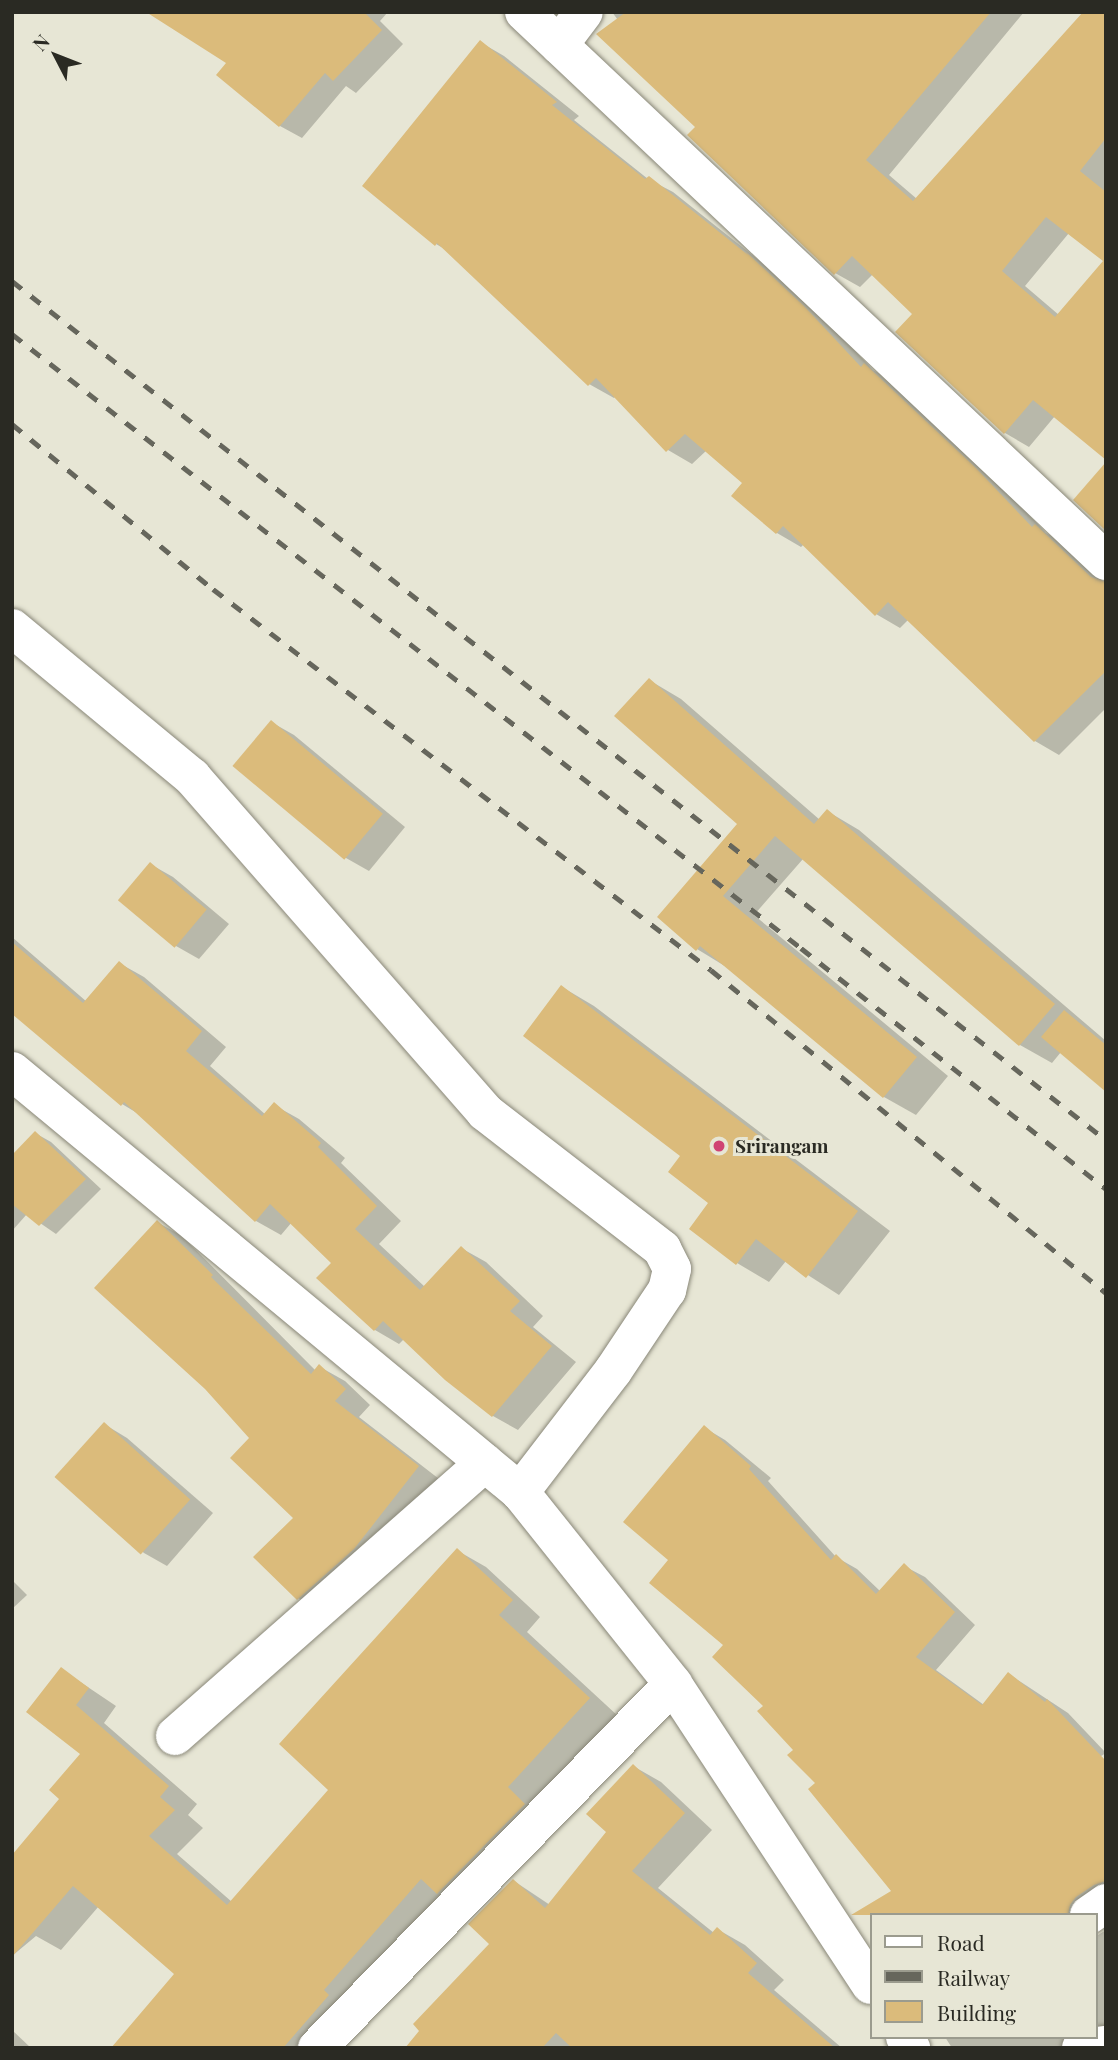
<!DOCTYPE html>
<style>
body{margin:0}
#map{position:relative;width:1118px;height:2060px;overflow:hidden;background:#e7e6d5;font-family:"Playfair Display",serif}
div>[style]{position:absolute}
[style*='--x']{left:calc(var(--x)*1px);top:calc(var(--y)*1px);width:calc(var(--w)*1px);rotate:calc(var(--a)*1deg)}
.shadow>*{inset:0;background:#0003}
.building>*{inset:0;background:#dbbb7b;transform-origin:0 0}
.roads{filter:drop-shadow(0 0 2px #898778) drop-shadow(0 0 2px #898778)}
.minor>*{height:38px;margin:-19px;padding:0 19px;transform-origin:19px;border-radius:19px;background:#fff}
.rail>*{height:5px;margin-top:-2.5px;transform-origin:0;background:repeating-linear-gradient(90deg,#66665c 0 12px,transparent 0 24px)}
.dots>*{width:19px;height:19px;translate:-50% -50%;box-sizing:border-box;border:4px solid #e7e6d5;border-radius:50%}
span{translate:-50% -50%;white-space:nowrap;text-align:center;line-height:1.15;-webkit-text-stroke:6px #e7e6d5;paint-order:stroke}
.poi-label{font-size:19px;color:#2a2a23;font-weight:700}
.left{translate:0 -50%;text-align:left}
.frame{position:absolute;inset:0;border:14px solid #2a2a23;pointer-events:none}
.legend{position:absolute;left:870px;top:1913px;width:228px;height:126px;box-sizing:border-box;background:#e7e6d5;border:2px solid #9b9b8e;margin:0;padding:9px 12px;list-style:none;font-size:21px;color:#2a2a23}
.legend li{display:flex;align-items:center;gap:14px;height:35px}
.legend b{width:35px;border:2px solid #9b9b8e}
.north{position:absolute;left:21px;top:21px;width:70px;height:70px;-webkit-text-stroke:5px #e7e6d5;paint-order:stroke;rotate:312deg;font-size:19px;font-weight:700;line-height:28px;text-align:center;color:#2a2a23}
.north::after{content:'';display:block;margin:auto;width:24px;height:32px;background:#2a2a23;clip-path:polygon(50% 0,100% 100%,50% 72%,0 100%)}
</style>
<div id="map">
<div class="shadow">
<i style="clip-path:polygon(280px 12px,388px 12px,380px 21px,403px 44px,356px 93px,346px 86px,302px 138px,280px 126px,219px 74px)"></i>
<i style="clip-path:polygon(evenodd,612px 12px,1024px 12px,889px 175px,917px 199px,1106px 12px,1106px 457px,1055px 416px,1029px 447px,1005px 433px,914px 314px,873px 274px,860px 287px,835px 273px,697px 127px,612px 12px,1069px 233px,1105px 261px,1059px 315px,1025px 286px,1069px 233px)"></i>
<i style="clip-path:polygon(480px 42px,504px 56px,579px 116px,574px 120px,648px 179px,673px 192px,761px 262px,828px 322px,873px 370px,889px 379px,999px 483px,1046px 533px,1059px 540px,1106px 584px,1106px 708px,1059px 755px,1035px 741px,908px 620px,900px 628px,876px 614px,804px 544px,801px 547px,777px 533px,745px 482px,707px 450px,692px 464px,668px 450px,616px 396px,614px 398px,589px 384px,448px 251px,436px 244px)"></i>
<i style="clip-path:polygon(649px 680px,681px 699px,820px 820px,827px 811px,859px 830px,1106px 1041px,1106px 1088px,1061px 1052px,1052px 1063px,1020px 1045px,803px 859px,754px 915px,948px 1076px,916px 1115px,884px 1097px,728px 968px,697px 949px,739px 824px)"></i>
<i style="clip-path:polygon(271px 722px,294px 735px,405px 827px,369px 871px,346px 858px)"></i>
<i style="clip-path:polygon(150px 864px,173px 877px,229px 924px,199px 959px,176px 946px)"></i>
<i style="clip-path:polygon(12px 937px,87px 1002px,119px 963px,144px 977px,226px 1047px,210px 1066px,266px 1115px,274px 1105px,299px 1119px,345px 1158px,341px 1163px,401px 1221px,379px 1244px,425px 1287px,461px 1248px,486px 1262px,543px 1316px,533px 1327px,576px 1362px,518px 1430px,493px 1416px,446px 1379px,404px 1339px,399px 1344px,375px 1330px,333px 1263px,292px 1222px,281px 1235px,256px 1221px,142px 1116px,122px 1104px,12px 1005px)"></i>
<i style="clip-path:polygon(562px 987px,594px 1006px,890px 1231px,839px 1295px,786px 1261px,769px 1282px,737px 1263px,710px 1203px,683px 1156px)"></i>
<i style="clip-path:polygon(35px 1133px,51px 1142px,101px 1189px,56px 1234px,27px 1214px,12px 1231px,12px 1158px)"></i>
<i style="clip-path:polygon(157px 1222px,182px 1236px,316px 1371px,320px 1367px,345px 1381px,370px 1405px,359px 1417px,443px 1482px,323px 1613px,298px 1598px,295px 1518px,252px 1438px)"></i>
<i style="clip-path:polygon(104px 1424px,127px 1438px,213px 1513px,167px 1566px,144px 1553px,57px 1478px)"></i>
<i style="clip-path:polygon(705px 1428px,725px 1440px,771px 1478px,768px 1481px,836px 1557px,857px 1569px,880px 1591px,904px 1566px,925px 1577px,975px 1625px,936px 1670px,984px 1705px,1009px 1674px,1068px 1713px,1106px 1753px,1093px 1761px,1106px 1784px,1106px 1904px,1092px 1915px,886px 1915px,894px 1891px,765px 1706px,670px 1559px)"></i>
<i style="clip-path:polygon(458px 1551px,486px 1567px,540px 1617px,527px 1632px,618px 1716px,326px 2048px,113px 2048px,177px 1974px,99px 1906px,61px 1950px,36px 1936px,12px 1956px,62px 1799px,82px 1754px,61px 1669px,116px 1706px,104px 1723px,197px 1804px,188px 1815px,203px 1828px,177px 1854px,232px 1902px,330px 1790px)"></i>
<i style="clip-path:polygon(12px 1580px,27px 1595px,12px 1609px)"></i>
<i style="clip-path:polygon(633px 1766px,661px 1782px,712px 1830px,658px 1888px,714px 1933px,717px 1929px,745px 1945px,784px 1980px,774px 1990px,842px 2048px,407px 2048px,492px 1944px,514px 1881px,550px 1905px,608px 1832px)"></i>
<i style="clip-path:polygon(1106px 1930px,1106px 2038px,1084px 2048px,952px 2048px,945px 2037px,1095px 2037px,1095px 1937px)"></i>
<i style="clip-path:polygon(12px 2030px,31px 2048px,12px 2048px)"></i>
</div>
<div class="building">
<i style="clip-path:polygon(146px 12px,364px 12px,382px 30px,333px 81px,325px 73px,279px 127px,216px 75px,226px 63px)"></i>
<i style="clip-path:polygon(evenodd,626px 12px,991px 12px,866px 160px,913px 201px,1083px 12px,1106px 12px,1106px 138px,1080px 171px,1106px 192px,1106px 460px,1033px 400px,1004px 434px,895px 332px,912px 314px,852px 256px,834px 275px,687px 135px,695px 127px,596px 34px,626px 12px,1046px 217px,1103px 261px,1055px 317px,1002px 271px,1046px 217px)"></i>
<i style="clip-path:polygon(480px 40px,557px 102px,552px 105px,645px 179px,649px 176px,748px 255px,745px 251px,804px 306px,861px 367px,864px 363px,975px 467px,1032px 527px,1035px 524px,1091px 577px,1106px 582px,1106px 671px,1034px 742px,888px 602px,875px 616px,783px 526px,776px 534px,731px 496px,742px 483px,685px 434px,666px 452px,596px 378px,588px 386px,437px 243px,435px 246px,362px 186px)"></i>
<i style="clip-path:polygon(1106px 462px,1106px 531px,1073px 500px)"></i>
<i style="clip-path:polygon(649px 678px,814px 824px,827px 809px,1055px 1004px,1019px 1046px,775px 836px,723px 896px,917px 1057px,883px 1098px,700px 946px,696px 951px,657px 917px,737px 824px,614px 716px)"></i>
<i style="left:271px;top:720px;width:146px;height:60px;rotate:40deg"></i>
<i style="left:150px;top:862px;width:74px;height:50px;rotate:40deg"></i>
<i style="clip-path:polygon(12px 942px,83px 1003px,119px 961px,202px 1031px,186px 1051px,262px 1116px,274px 1102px,321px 1143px,318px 1147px,377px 1206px,355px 1229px,420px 1290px,461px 1246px,520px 1301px,510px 1311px,552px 1346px,492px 1417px,445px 1380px,383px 1321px,374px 1331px,316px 1278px,331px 1263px,270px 1204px,255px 1222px,124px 1102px,121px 1106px,12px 1014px)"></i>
<i style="clip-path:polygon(561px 985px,858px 1211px,806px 1278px,756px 1239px,736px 1265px,689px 1229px,708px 1203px,668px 1172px,680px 1156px,523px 1036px)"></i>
<i style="clip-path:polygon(1064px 1010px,1106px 1045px,1106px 1092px,1041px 1037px)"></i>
<i style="clip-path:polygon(35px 1131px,86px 1179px,39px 1226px,12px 1204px,12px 1155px)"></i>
<i style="clip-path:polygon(157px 1220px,213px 1275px,211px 1277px,311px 1374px,319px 1364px,346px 1389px,335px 1401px,419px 1466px,354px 1549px,297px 1600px,253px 1557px,293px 1518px,230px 1458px,249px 1438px,205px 1389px,94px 1288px)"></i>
<i style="left:104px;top:1422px;width:116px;height:74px;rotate:42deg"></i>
<i style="clip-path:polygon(704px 1425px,751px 1466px,749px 1469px,831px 1560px,836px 1554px,876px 1594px,904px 1563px,955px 1612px,916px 1657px,982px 1705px,1008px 1672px,1045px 1702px,1047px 1699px,1106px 1761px,1106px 1881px,1094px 1885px,1076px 1897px,1070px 1905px,1068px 1915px,851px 1915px,891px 1891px,808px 1789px,815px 1783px,787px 1755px,793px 1750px,757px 1711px,763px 1706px,712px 1657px,723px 1645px,649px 1583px,668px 1560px,623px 1522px)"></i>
<i style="clip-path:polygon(457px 1548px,513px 1600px,499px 1615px,590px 1698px,508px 1787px,525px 1804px,437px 1894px,421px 1879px,324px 1990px,329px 1995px,283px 2048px,111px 2048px,174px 1974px,73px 1886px,12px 1957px,12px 1855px,59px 1799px,49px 1790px,80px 1754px,26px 1712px,61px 1667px,89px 1688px,76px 1705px,169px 1786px,160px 1797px,175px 1810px,149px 1836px,227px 1905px,328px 1790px,279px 1744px)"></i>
<i style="clip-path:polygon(633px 1764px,685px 1813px,632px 1871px,710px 1935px,717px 1927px,757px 1963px,748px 1973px,835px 2048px,572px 2048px,556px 2033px,542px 2048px,405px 2048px,419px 2031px,413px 2024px,489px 1944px,468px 1924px,513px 1879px,545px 1908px,606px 1832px,586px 1814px)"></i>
</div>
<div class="roads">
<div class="minor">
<i style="--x:524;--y:12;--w:800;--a:43.33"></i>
<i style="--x:559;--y:45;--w:41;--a:-52.9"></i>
<i style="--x:12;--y:628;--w:234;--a:39.6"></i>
<i style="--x:192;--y:777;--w:445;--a:48.8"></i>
<i style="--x:485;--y:1112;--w:224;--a:37.7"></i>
<i style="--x:662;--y:1249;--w:22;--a:63"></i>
<i style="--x:672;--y:1269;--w:22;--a:103"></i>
<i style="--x:667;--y:1290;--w:97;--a:123.7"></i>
<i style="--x:613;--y:1371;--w:153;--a:127.5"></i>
<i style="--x:12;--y:1071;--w:660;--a:39.65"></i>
<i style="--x:520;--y:1492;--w:246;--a:51.4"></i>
<i style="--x:673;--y:1684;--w:360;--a:56.7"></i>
<i style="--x:175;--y:1736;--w:413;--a:-41.4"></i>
<i style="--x:1089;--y:1915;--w:21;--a:-35"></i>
<i style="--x:905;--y:2037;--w:13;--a:61"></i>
<i style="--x:317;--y:2048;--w:509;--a:-45.64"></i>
<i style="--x:1081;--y:2048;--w:25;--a:-7"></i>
</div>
</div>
<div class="rail">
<i style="--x:12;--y:281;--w:1391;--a:38.14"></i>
<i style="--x:12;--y:334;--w:1000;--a:37.89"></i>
<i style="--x:801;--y:948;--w:389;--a:38.3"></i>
<i style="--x:12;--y:424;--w:260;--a:39.4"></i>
<i style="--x:213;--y:589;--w:627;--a:37.42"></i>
<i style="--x:711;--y:970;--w:510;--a:39.27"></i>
</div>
<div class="dots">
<i style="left:719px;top:1146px;background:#d04373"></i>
</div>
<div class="poi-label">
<span class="left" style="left:735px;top:1146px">Srirangam</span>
</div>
<div class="frame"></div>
<ul class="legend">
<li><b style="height:9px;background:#fff"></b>Road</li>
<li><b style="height:9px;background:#66665c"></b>Railway</li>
<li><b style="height:19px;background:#dbbb7b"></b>Building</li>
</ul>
<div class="north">N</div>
</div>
